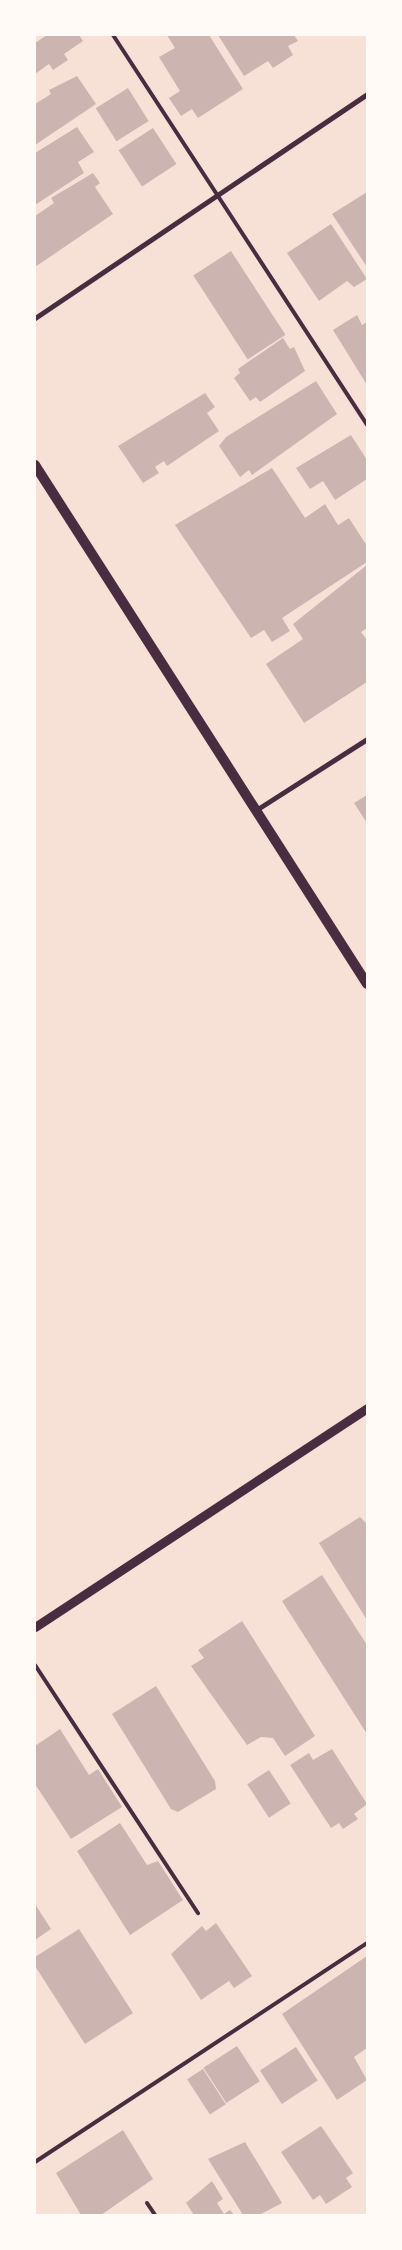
<!DOCTYPE html>
<style>
body{margin:0}
#map{position:relative;width:402px;height:2250px;overflow:hidden;background:#f7e1d7;font-family:Lato,sans-serif}
div>[style]{position:absolute}
[style*='--x']{left:calc(var(--x)*1px);top:calc(var(--y)*1px);width:calc(var(--w)*1px);rotate:calc(var(--a)*1deg)}
.building>*{inset:0;background:#ccb4b1;transform-origin:0 0}
.service>*{height:4px;margin:-2px;padding:0 2px;transform-origin:2px;border-radius:2px;background:#4a2c40}
.minor>*{height:5px;margin:-2.5px;padding:0 2.5px;transform-origin:2.5px;border-radius:2.5px;background:#4a2c40}
.tertiary>*{height:9px;margin:-4.5px;padding:0 4.5px;transform-origin:4.5px;border-radius:4.5px;background:#4a2c40}
.secondary>*{height:10px;margin:-5px;padding:0 5px;transform-origin:5px;border-radius:5px;background:#4a2c40}
span{translate:-50% -50%;white-space:nowrap;text-align:center;line-height:1.15;-webkit-text-stroke:4.5px #fffaf5;paint-order:stroke}
.frame{position:absolute;inset:0;border:36px solid #fffaf5;pointer-events:none}
</style>
<div id="map">
<div class="building">
<i style="clip-path:polygon(47px 35px,79px 35px,83px 41px,64px 54px,68px 60px,53px 70px,49px 64px,35px 74px,35px 43px)"></i>
<i style="clip-path:polygon(167px 35px,209px 35px,243px 89px,198px 118px,192px 109px,181px 116px,169px 98px,180px 91px,159px 57px,175px 48px)"></i>
<i style="clip-path:polygon(218px 35px,294px 35px,298px 41px,288px 46px,293px 55px,273px 68px,268px 61px,244px 76px)"></i>
<i style="clip-path:polygon(77px 76px,96px 104px,35px 145px,35px 104px,51px 94px,49px 90px)"></i>
<i style="left:128px;top:88px;width:39px;height:38px;rotate:58deg"></i>
<i style="clip-path:polygon(77px 127px,94px 152px,78px 162px,84px 173px,35px 205px,35px 153px)"></i>
<i style="left:153px;top:128px;width:43px;height:41px;rotate:57deg"></i>
<i style="clip-path:polygon(93px 173px,100px 183px,95px 187px,113px 214px,35px 267px,35px 216px,54px 203px,51px 198px)"></i>
<i style="clip-path:polygon(367px 192px,367px 267px,332px 214px)"></i>
<i style="clip-path:polygon(331px 224px,367px 279px,354px 287px,347px 281px,319px 301px,287px 253px)"></i>
<i style="left:231px;top:251px;width:100px;height:45px;rotate:57deg"></i>
<i style="clip-path:polygon(357px 315px,362px 325px,367px 322px,367px 385px,333px 330px)"></i>
<i style="clip-path:polygon(283px 338px,290px 349px,294px 347px,305px 371px,260px 402px,256px 397px,250px 401px,234px 378px,240px 373px,238px 369px)"></i>
<i style="clip-path:polygon(316px 381px,337px 414px,252px 475px,249px 470px,240px 477px,219px 446px,226px 437px)"></i>
<i style="clip-path:polygon(205px 393px,215px 407px,207px 413px,219px 431px,167px 466px,164px 461px,155px 467px,159px 473px,143px 483px,118px 446px)"></i>
<i style="clip-path:polygon(351px 435px,367px 460px,367px 479px,335px 500px,323px 481px,310px 489px,296px 468px)"></i>
<i style="clip-path:polygon(272px 468px,305px 518px,325px 504px,338px 525px,349px 518px,367px 546px,367px 562px,282px 618px,290px 631px,272px 642px,264px 630px,251px 638px,175px 525px)"></i>
<i style="clip-path:polygon(367px 565px,367px 628px,361px 632px,367px 640px,367px 682px,304px 723px,266px 664px,303px 639px,293px 624px)"></i>
<i style="clip-path:polygon(367px 795px,367px 823px,354px 803px)"></i>
<i style="clip-path:polygon(360px 1517px,367px 1524px,367px 1620px,319px 1543px)"></i>
<i style="clip-path:polygon(322px 1575px,367px 1645px,367px 1734px,282px 1601px)"></i>
<i style="clip-path:polygon(242px 1621px,315px 1736px,285px 1756px,273px 1738px,261px 1737px,247px 1745px,191px 1666px,204px 1658px,198px 1650px)"></i>
<i style="clip-path:polygon(156px 1686px,215px 1781px,216px 1789px,178px 1812px,171px 1809px,112px 1714px)"></i>
<i style="clip-path:polygon(60px 1729px,89px 1775px,98px 1769px,122px 1807px,71px 1839px,35px 1784px,35px 1746px)"></i>
<i style="clip-path:polygon(332px 1749px,367px 1804px,354px 1814px,358px 1819px,343px 1829px,339px 1823px,331px 1828px,290px 1765px,309px 1753px,313px 1760px)"></i>
<i style="left:269px;top:1770px;width:40px;height:26px;rotate:57deg"></i>
<i style="clip-path:polygon(120px 1823px,147px 1865px,158px 1861px,183px 1900px,130px 1935px,77px 1851px)"></i>
<i style="clip-path:polygon(35px 1904px,51px 1929px,35px 1940px)"></i>
<i style="clip-path:polygon(216px 1923px,252px 1976px,234px 1988px,229px 1981px,201px 2000px,171px 1954px,202px 1926px,206px 1931px)"></i>
<i style="clip-path:polygon(79px 1929px,133px 2013px,85px 2044px,35px 1966px,35px 1957px)"></i>
<i style="clip-path:polygon(367px 1956px,367px 2048px,354px 2057px,367px 2080px,337px 2100px,282px 2014px)"></i>
<i style="left:237px;top:2046px;width:42px;height:40px;rotate:57deg"></i>
<i style="left:296px;top:2047px;width:40px;height:43px;rotate:57deg"></i>
<i style="left:203px;top:2069px;width:42px;height:19px;rotate:57deg"></i>
<i style="clip-path:polygon(321px 2126px,353px 2173px,346px 2178px,352px 2187px,326px 2204px,320px 2195px,313px 2200px,281px 2152px)"></i>
<i style="clip-path:polygon(123px 2130px,153px 2179px,101px 2215px,81px 2215px,56px 2173px)"></i>
<i style="clip-path:polygon(245px 2142px,282px 2203px,259px 2215px,243px 2215px,208px 2159px)"></i>
<i style="clip-path:polygon(212px 2181px,223px 2199px,217px 2203px,224px 2214px,230px 2210px,234px 2215px,194px 2215px,186px 2203px)"></i>
</div>
<div class="service">
<i style="--x:113;--y:35;--w:465;--a:56.9"></i>
<i style="--x:35;--y:1665;--w:297;--a:56.7"></i>
<i style="--x:35;--y:2162;--w:398;--a:-33.4"></i>
<i style="--x:147;--y:2203;--w:14;--a:56"></i>
</div>
<div class="minor">
<i style="--x:35;--y:318;--w:400;--a:-34"></i>
<i style="--x:256;--y:810;--w:132;--a:-32.6"></i>
</div>
<div class="tertiary">
<i style="--x:35;--y:1627;--w:398;--a:-33.4"></i>
</div>
<div class="secondary">
<i style="--x:35;--y:465;--w:616;--a:57.39"></i>
</div>
<div class="frame"></div>
</div>
